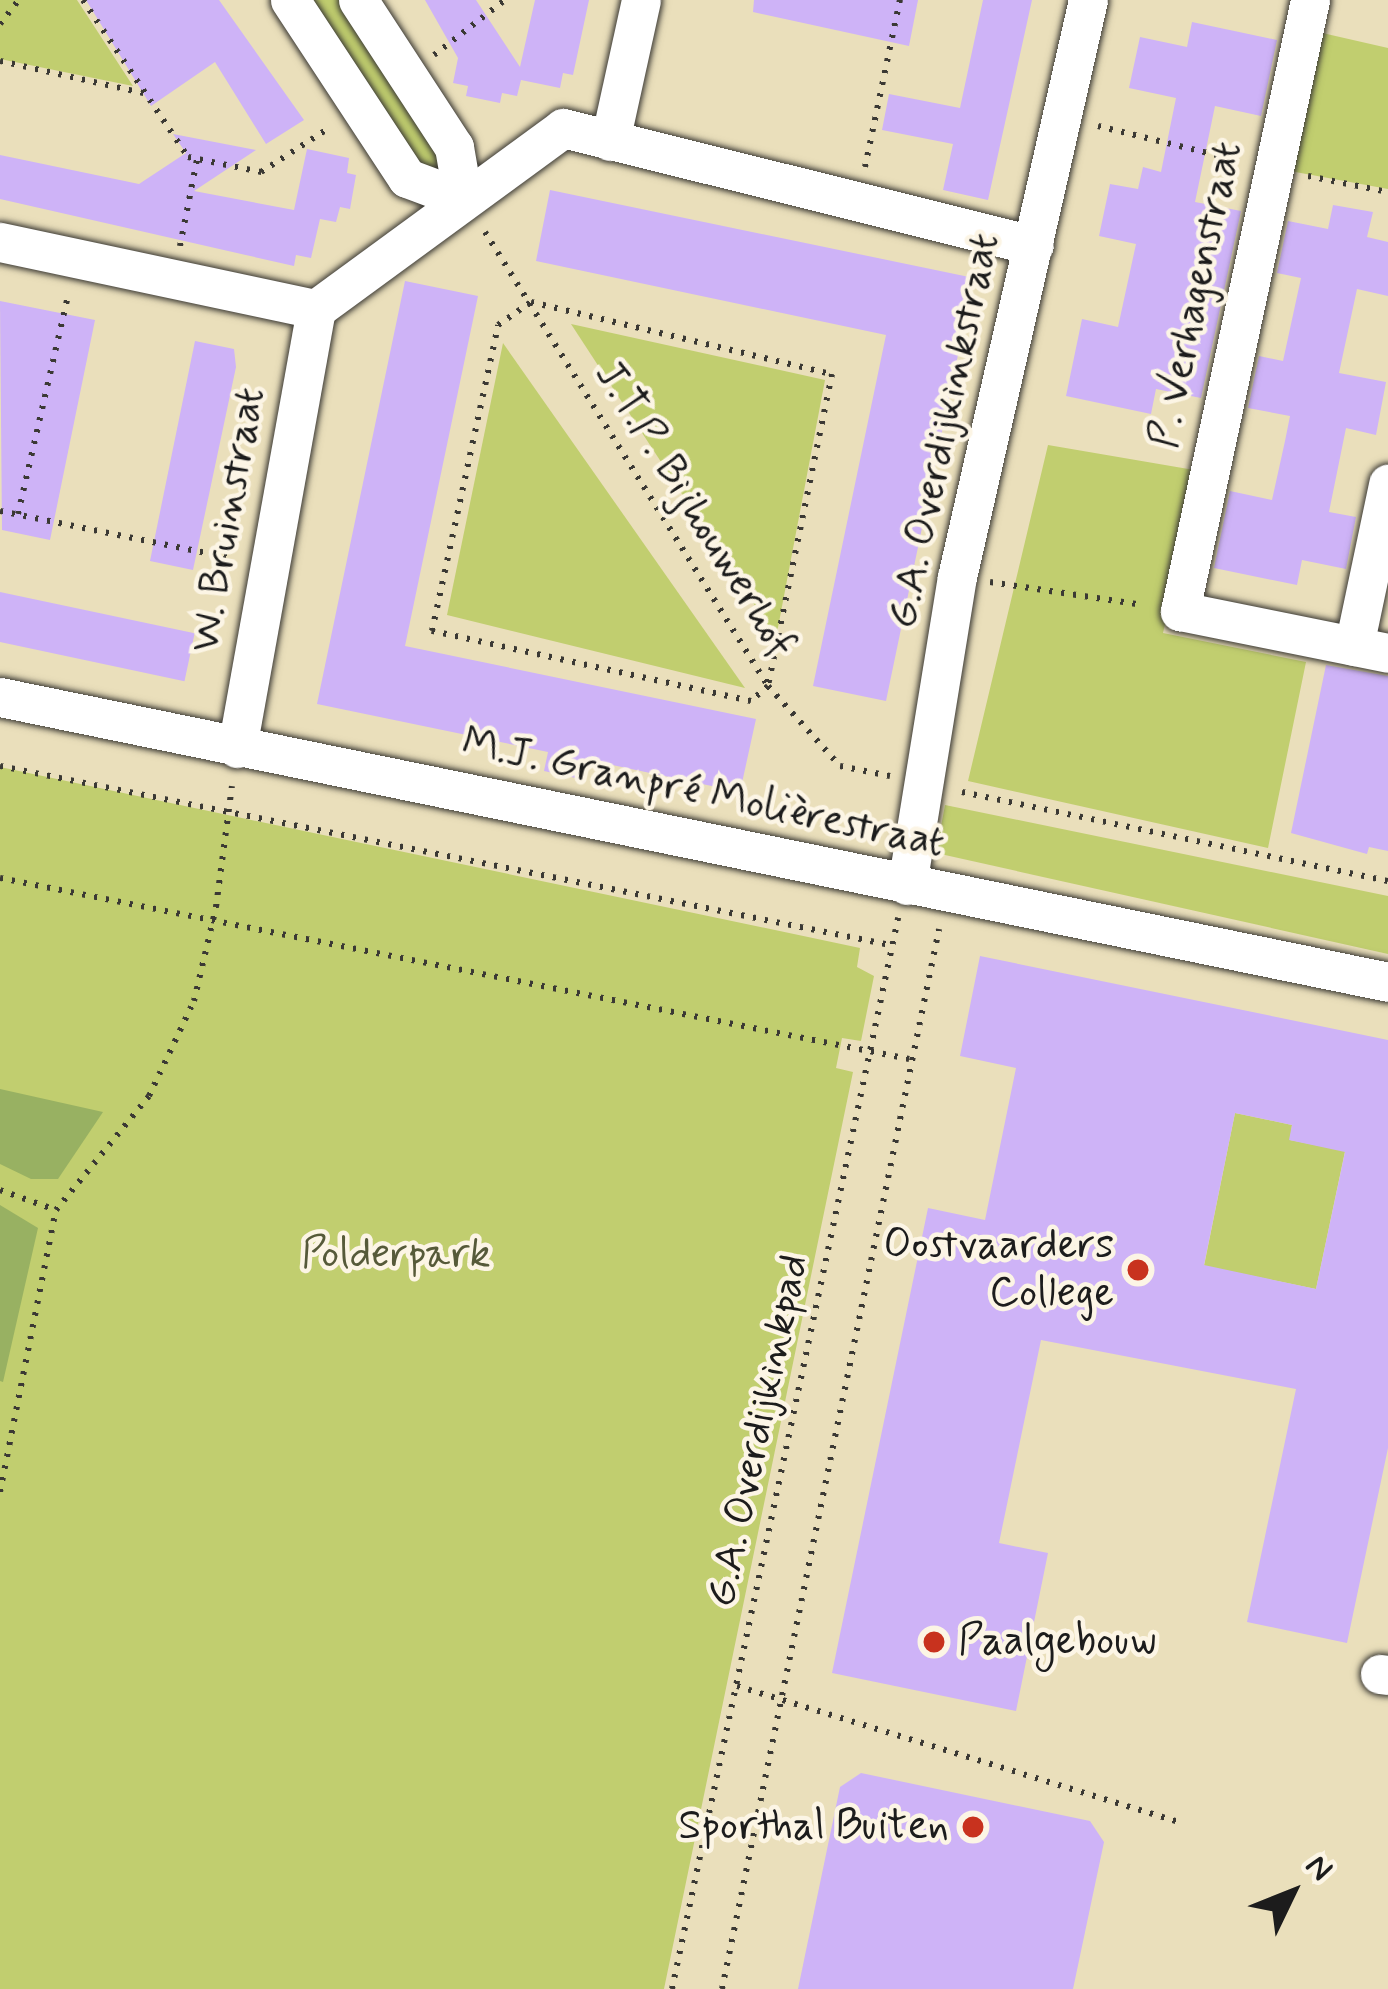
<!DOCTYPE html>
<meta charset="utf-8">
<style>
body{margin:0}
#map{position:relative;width:1388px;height:1989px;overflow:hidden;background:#eadfbb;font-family:Mynerve,sans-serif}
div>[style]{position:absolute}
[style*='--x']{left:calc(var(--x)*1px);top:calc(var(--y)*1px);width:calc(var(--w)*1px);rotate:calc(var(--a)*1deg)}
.green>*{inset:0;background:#c1ce6f}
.forest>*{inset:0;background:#98b162}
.building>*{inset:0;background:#ceb3f7;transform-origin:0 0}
.path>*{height:6px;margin-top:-3px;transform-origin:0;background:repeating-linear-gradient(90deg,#3b3934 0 3px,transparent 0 12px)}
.roads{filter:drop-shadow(0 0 3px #3b3934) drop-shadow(0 0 3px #3b3934)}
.street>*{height:39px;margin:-19.5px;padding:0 19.5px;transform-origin:19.5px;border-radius:19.5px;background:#fff}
.dots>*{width:33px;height:33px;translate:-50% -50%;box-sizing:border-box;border:6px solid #fcf5e5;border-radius:50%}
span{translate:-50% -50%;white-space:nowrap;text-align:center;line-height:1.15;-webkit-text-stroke:9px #fcf5e5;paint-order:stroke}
.street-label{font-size:42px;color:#1c1c1c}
.poi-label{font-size:42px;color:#1c1c1c}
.right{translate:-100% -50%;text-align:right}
.left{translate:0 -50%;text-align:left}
.park-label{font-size:42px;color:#565a39}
.north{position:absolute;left:1232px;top:1833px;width:120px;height:120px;-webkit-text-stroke:9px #fcf5e5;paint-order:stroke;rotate:47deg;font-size:33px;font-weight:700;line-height:48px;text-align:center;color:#1c1c1c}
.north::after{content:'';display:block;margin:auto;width:42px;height:54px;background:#1c1c1c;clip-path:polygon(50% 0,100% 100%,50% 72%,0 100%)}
</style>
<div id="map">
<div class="green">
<i style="clip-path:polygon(0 0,77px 0,133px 86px,0 59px)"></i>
<i style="clip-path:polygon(298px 0,347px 0,447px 167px,422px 180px)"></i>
<i style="clip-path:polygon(1318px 32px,1388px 48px,1388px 189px,1290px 171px)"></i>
<i style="clip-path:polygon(571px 324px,825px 380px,776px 638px)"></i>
<i style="clip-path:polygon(503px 343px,745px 688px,447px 615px)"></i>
<i style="clip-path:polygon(1048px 445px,1200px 471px,1163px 633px,1306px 662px,1268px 848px,968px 781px)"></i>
<i style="clip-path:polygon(0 767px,860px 948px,857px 967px,874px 976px,861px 1041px,842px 1038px,836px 1068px,853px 1072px,664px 1989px,0 1989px)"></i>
<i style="clip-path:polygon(945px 805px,1388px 896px,1388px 954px,936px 853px)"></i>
<i style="clip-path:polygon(1235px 1113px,1292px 1125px,1290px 1140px,1325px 1147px,1348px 1137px,1316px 1289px,1204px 1266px)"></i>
</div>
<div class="forest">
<i style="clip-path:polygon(0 1089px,103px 1112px,58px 1179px,31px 1179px,0 1164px)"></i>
<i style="clip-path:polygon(0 1205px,38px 1228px,3px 1382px,0 1381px)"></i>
</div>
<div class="building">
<i style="clip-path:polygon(86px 0,219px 0,304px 120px,266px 144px,215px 62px,151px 106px)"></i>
<i style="clip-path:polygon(425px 0,476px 0,520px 67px,535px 0,589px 0,573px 75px,563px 73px,560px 88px,521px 80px,517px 96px,502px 93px,500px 103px,466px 96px,468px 86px,453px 83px,458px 58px)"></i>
<i style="clip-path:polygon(754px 0,918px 0,909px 46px,753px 12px)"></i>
<i style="clip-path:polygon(983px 0,1032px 0,988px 200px,943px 190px,953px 144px,882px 130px,889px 94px,960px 108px)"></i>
<i style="clip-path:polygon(1192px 22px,1277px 40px,1261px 116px,1215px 106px,1204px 159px,1195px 202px,1241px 211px,1201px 398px,1156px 389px,1151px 414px,1066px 396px,1082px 319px,1118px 327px,1136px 244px,1099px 236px,1110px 184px,1138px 189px,1143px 167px,1161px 172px,1176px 98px,1129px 88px,1140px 37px,1187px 47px)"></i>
<i style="clip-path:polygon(173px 134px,256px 150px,194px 191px,294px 210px,307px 149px,349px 158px,347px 173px,356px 175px,350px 209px,340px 207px,336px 222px,320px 219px,311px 258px,296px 255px,294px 266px,0 199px,0 155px,139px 184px,186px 153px)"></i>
<i style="clip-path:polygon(550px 190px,974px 278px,886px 701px,813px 686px,886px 335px,536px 261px)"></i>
<i style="clip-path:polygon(1333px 205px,1373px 212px,1367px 237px,1388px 242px,1388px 296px,1357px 289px,1339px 373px,1386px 382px,1376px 435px,1346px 428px,1329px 512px,1356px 517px,1346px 569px,1302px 560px,1297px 585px,1214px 568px,1230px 491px,1272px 500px,1285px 441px,1290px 416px,1248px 408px,1259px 356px,1283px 361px,1301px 278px,1277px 273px,1288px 221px,1328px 229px)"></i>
<i style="clip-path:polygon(405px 281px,478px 296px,405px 646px,756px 719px,740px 792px,584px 759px,580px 779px,544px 771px,548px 752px,317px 704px)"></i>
<i style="clip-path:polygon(0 301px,95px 320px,50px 540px,2px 530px)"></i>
<i style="clip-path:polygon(195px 341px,234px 349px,236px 367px,193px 570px,150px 561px)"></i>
<i style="left:0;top:592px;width:199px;height:49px;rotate:12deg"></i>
<i style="clip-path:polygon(1326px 665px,1388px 676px,1388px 851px,1369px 847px,1367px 854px,1291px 833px)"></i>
<i style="clip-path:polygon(evenodd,980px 956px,1388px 1040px,1388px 1448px,1347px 1643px,1247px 1622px,1296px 1389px,1041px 1340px,999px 1543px,1048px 1553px,1016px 1711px,832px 1673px,928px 1208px,985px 1220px,1016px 1068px,960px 1056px,980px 956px,1235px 1113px,1292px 1125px,1289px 1140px,1345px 1152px,1316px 1289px,1204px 1265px,1235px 1113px)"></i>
<i style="clip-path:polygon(861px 1773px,1090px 1821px,1104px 1842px,1073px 1989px,798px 1989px,840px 1787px)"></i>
</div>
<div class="path">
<i style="--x:83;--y:0;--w:189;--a:56.2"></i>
<i style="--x:188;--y:157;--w:75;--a:11.6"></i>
<i style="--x:261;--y:172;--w:81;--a:-32.9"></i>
<i style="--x:0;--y:24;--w:31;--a:-52"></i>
<i style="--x:434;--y:55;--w:90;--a:-37.8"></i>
<i style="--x:0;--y:61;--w:147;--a:12.6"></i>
<i style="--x:1098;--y:126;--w:142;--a:13.8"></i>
<i style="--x:865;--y:167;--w:171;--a:-78.2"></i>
<i style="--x:1308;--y:176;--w:82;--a:11.3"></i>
<i style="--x:485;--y:232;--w:535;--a:58.06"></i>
<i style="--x:768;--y:686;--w:108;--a:48"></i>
<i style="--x:840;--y:766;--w:51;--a:11.3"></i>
<i style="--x:180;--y:246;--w:89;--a:-78.9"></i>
<i style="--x:531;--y:302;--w:309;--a:13.5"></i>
<i style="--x:832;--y:374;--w:318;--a:101.6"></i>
<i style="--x:768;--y:686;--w:23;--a:139"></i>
<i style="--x:751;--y:701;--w:327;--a:-167.6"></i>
<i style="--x:432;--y:631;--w:313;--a:-77.8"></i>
<i style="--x:498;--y:325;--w:40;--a:-34.9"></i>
<i style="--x:0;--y:511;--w:237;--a:11.5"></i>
<i style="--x:18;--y:514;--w:224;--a:-77.1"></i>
<i style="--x:990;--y:582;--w:155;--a:8.5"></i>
<i style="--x:0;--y:766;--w:908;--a:11.37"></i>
<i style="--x:962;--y:792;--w:435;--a:11.8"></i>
<i style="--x:0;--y:878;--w:927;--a:11.26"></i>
<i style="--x:0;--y:1190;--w:59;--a:19.7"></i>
<i style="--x:0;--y:1492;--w:288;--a:-78.8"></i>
<i style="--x:56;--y:1210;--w:147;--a:-50.8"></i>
<i style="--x:149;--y:1096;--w:105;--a:-64.7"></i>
<i style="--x:194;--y:1001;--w:97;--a:-76.8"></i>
<i style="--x:216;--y:907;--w:122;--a:-82.5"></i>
<i style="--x:737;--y:1686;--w:461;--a:17.1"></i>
<i style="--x:672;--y:1989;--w:1095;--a:-78.08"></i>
<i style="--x:722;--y:1989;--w:1082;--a:-78.43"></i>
</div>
<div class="roads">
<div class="street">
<i style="--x:290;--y:0;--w:213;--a:56.7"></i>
<i style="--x:407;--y:178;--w:60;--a:20.6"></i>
<i style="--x:358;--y:0;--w:176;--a:56.9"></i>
<i style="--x:454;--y:147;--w:53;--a:80.2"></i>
<i style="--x:1310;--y:0;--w:625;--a:102.01"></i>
<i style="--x:1180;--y:611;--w:212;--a:11.4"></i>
<i style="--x:610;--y:141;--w:144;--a:-77.6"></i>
<i style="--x:0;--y:242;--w:323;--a:12"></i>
<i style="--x:316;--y:309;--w:306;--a:-36.2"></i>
<i style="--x:563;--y:128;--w:485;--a:14"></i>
<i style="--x:1354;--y:646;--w:166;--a:-78.1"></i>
<i style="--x:0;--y:697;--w:1417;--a:11.6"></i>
<i style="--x:237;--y:748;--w:446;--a:-79.8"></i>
<i style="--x:907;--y:885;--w:312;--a:-80.8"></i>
<i style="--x:957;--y:577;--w:592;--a:-77.21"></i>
<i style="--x:1380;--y:1674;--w:8;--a:7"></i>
</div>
</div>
<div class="dots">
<i style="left:1138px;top:1270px;background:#c8321e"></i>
<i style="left:934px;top:1642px;background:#c8321e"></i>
<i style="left:973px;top:1827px;background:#c8321e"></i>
</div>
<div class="street-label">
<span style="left:1197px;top:295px;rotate:-78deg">P. Verhagenstraat</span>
<span style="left:945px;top:431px;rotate:-78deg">G.A. Overdijkinkstraat</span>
<span style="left:694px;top:510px;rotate:58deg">J.T.P. Bijhouwerhof</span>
<span style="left:229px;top:520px;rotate:-80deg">W. Bruinstraat</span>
<span style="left:703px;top:794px;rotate:12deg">M.J. Granpré Molièrestraat</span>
<span style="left:759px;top:1431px;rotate:-78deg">G.A. Overdijkinkpad</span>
</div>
<div class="poi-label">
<span class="right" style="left:1114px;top:1270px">Oostvaarders<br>College</span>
<span class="left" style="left:958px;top:1642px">Paalgebouw</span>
<span class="right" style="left:949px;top:1827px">Sporthal Buiten</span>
</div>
<div class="park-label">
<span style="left:396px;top:1255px">Polderpark</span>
</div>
<div class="north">N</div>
</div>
